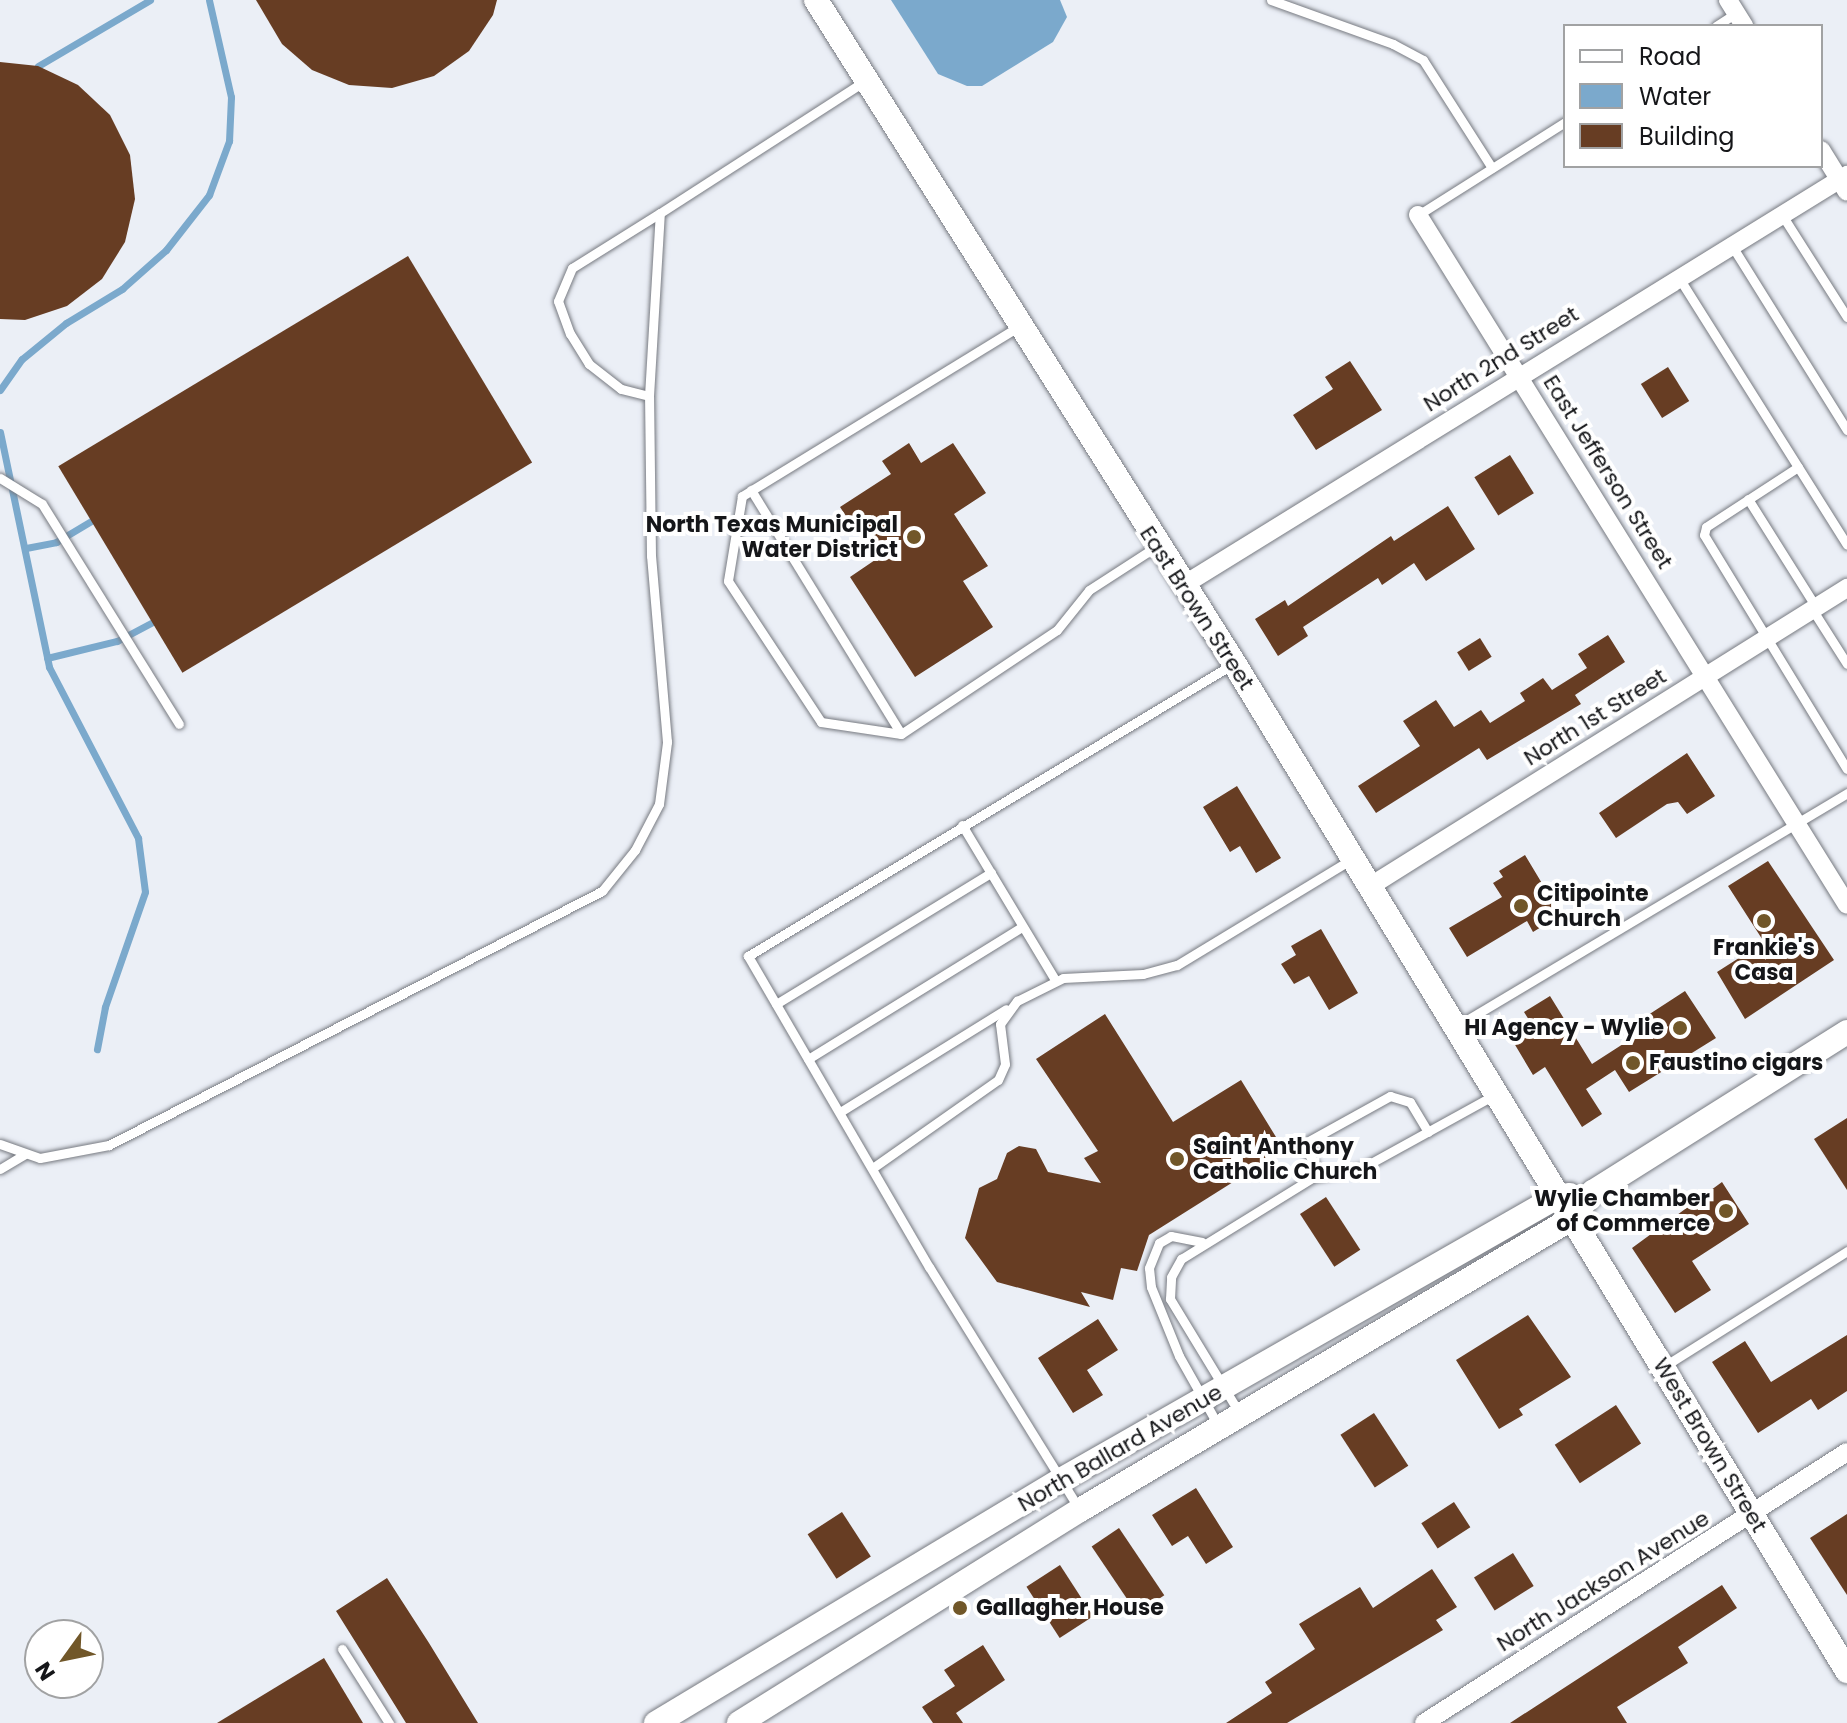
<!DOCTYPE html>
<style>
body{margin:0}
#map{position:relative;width:1847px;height:1723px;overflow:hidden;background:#ebeff6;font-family:Poppins,sans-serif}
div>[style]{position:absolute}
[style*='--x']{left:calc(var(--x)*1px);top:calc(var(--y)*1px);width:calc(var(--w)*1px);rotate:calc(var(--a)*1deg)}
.water>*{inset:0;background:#7ba9cc}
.stream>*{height:7px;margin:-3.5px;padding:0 3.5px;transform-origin:3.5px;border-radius:3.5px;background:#7ba9cc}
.building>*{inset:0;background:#673d23;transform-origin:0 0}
.roads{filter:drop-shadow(0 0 2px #777a81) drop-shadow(0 0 2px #777a81)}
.lane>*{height:9px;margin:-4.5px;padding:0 4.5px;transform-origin:4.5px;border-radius:4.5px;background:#fff}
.street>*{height:18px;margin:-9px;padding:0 9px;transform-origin:9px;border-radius:9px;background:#fff}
.secondary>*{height:24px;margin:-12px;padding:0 12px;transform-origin:12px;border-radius:12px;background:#fff}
.dots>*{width:22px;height:22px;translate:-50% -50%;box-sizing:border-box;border:4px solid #fff;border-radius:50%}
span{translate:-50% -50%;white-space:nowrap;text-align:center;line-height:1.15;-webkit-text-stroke:8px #fff;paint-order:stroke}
.street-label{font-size:22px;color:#151619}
.poi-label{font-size:22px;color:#151619;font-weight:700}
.right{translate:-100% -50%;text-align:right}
.left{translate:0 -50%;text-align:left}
.legend{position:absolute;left:1563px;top:24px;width:260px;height:144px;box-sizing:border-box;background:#fff;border:2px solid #a1a2a3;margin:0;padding:10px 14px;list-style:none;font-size:24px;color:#151619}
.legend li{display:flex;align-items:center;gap:16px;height:40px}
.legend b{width:40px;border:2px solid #a1a2a3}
.north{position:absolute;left:24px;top:1619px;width:80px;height:80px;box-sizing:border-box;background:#fff;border:2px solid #a1a2a3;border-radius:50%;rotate:237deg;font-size:22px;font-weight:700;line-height:32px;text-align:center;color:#151619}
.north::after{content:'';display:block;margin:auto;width:28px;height:36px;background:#715729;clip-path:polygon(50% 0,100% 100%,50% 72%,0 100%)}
</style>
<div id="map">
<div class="water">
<i style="clip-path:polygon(891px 0,1060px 0,1067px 17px,1053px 42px,982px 86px,967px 86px,938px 74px)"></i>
</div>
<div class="stream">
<i style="--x:38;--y:66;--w:130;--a:-30.5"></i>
<i style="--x:0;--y:390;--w:38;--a:-55"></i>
<i style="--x:22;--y:359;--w:57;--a:-39.3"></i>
<i style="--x:66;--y:323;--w:66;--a:-31.3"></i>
<i style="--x:122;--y:289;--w:59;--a:-41.6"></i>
<i style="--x:166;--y:250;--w:70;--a:-52"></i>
<i style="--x:209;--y:195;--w:58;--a:-69.7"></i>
<i style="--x:229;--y:141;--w:44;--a:-87.4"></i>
<i style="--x:231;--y:97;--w:99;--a:-102.8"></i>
<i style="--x:0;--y:432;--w:240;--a:78.2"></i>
<i style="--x:49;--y:667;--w:193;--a:62.5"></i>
<i style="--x:138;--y:838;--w:54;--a:82.6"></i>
<i style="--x:145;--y:892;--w:122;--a:109.2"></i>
<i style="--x:105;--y:1007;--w:43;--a:100.8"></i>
<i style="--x:26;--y:548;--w:31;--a:-11"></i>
<i style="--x:56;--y:542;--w:41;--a:-31"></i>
<i style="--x:47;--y:658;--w:72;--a:-13.7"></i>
<i style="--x:117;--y:641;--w:40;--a:-28"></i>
</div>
<div class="building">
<i style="clip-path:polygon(256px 0,497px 0,493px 15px,469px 51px,434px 76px,392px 88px,349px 85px,312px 70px,282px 44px)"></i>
<i style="clip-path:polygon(0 62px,38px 66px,78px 85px,110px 115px,130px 155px,135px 199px,125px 242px,102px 279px,67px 306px,25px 320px,0 319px)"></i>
<i style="left:408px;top:256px;width:241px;height:408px;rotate:59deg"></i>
<i style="clip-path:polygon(1350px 361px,1382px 410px,1316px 450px,1293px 415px,1333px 389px,1325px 377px)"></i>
<i style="left:1668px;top:367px;width:40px;height:32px;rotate:58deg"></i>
<i style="clip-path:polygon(909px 443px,921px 463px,953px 443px,986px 493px,954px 514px,988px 566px,963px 581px,993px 627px,915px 677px,850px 577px,875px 560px,840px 507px,891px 474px,882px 461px)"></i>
<i style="left:1510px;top:455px;width:45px;height:42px;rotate:58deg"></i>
<i style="clip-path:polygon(1448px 506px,1475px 549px,1426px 581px,1414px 563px,1382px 585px,1378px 578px,1303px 627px,1308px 636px,1278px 656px,1255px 619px,1285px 600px,1288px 606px,1391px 536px,1394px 541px)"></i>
<i style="clip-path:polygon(1608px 635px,1625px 662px,1575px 695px,1581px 704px,1487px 760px,1479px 748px,1376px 813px,1358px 786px,1420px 746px,1403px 721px,1436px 700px,1454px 727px,1481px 710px,1490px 723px,1525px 701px,1520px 693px,1543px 678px,1552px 690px,1587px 668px,1578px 654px)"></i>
<i style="left:1480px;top:638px;width:22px;height:27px;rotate:58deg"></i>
<i style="clip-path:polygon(1687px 753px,1715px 796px,1687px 814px,1678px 802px,1667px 804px,1616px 838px,1599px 813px)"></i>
<i style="clip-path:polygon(1237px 786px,1281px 858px,1256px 873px,1240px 846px,1230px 852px,1203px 807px)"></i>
<i style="clip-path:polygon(1525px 855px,1561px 915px,1533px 932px,1527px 921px,1467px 957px,1449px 928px,1502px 897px,1493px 883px,1503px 877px,1499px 871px)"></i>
<i style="clip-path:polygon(1768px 861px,1834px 960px,1745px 1019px,1717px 972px,1764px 942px,1728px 886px)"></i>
<i style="clip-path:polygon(1321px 929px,1358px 993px,1329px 1010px,1309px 976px,1294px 984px,1281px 964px,1296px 955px,1291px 946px)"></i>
<i style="clip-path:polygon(1685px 991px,1716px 1038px,1629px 1092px,1615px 1070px,1586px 1089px,1602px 1114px,1582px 1127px,1545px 1067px,1533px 1075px,1508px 1033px,1529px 1020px,1524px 1012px,1550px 996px,1592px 1064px,1651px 1026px,1645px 1017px)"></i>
<i style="clip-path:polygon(1105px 1014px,1173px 1122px,1241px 1080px,1284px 1150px,1149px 1235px,1137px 1271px,1121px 1268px,1113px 1300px,1081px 1292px,1090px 1307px,997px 1282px,965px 1238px,979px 1188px,997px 1179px,1007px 1153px,1019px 1146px,1036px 1149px,1048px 1172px,1101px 1183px,1084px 1158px,1098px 1151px,1036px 1059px)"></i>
<i style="clip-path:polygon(1847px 1118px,1847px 1190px,1814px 1139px)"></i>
<i style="clip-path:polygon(1722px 1182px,1749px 1224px,1692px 1261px,1711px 1290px,1675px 1313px,1632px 1248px)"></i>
<i style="left:1326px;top:1197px;width:63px;height:31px;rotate:57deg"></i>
<i style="clip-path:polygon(1528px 1315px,1571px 1377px,1519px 1409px,1523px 1415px,1499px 1429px,1456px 1360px)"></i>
<i style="clip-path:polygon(1098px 1319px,1118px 1350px,1087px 1370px,1103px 1395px,1073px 1413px,1038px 1358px)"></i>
<i style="clip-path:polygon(1847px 1335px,1847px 1391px,1818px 1410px,1811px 1399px,1758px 1433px,1712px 1362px,1745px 1341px,1771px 1382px)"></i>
<i style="left:1616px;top:1405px;width:46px;height:73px;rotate:57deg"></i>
<i style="left:1374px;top:1413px;width:63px;height:40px;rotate:57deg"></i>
<i style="clip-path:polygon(1196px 1488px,1233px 1547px,1206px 1564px,1188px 1536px,1172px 1546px,1152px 1515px)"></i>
<i style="left:1454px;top:1502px;width:30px;height:39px;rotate:57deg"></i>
<i style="left:842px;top:1512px;width:53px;height:41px;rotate:57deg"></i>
<i style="clip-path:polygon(1847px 1514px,1847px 1595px,1810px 1538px)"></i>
<i style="left:1119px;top:1528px;width:81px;height:33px;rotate:56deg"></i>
<i style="left:1513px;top:1553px;width:39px;height:46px;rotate:58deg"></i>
<i style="left:1060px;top:1565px;width:61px;height:40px;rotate:57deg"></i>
<i style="clip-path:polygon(1432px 1569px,1457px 1607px,1436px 1620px,1443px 1630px,1287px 1723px,1226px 1723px,1272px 1693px,1265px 1682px,1315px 1649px,1299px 1624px,1360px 1587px,1373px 1608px)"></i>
<i style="clip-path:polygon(387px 1578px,429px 1643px,478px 1723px,406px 1723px,388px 1694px,336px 1611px)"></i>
<i style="clip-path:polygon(1722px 1585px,1737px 1608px,1678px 1647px,1688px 1663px,1617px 1707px,1627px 1723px,1510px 1723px)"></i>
<i style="clip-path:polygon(983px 1645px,1005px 1680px,956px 1713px,963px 1723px,933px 1723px,922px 1707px,955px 1686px,944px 1670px)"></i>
<i style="clip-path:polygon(324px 1658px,363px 1723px,217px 1723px)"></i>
</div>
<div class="roads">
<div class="lane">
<i style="--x:1271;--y:0;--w:130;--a:19.8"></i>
<i style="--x:1393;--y:44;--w:34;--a:28"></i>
<i style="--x:1423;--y:60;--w:128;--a:57.4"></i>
<i style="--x:1716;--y:26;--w:24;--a:-33"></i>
<i style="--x:1418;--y:215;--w:174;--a:-32.3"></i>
<i style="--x:1782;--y:215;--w:121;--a:57.5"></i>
<i style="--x:1732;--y:246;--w:217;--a:58"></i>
<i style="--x:1679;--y:278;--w:315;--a:57.8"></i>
<i style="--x:1018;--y:327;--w:324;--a:148.5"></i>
<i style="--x:742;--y:496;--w:86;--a:99.4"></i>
<i style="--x:728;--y:581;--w:169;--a:56.6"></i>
<i style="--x:821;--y:722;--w:81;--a:8.5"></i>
<i style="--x:901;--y:734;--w:187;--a:-33.7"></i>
<i style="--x:1057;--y:630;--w:51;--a:-51.3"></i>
<i style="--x:1089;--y:590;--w:81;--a:-32.9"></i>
<i style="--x:649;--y:396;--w:29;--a:-166"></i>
<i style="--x:621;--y:389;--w:41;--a:-142"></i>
<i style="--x:589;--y:364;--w:36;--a:-122"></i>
<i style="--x:570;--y:334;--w:35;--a:-110"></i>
<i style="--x:558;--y:301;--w:36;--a:-67"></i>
<i style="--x:572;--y:268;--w:104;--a:-32"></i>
<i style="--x:1798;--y:467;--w:110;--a:146.9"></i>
<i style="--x:1706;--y:527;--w:8;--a:104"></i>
<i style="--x:1704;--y:535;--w:274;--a:58.6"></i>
<i style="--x:0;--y:478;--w:49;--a:31.8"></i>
<i style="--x:42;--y:504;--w:259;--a:58.1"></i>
<i style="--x:751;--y:490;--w:286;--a:58.4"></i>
<i style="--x:1748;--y:499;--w:128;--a:57.8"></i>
<i style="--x:1812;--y:609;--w:65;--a:57.5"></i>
<i style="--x:962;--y:825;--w:181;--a:59"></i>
<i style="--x:776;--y:1004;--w:252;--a:-31.4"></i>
<i style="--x:1455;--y:1027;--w:457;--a:-30.8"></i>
<i style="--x:808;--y:1059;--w:251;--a:-31.7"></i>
<i style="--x:840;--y:1112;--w:195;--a:-31.8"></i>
<i style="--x:0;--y:1144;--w:42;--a:19.3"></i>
<i style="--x:40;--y:1158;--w:70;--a:-10.7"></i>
<i style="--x:109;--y:1145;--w:555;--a:-27.26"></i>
<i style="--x:602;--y:891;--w:53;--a:-51.2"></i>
<i style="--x:635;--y:850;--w:52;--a:-62.4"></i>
<i style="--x:659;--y:804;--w:63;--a:-82.6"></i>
<i style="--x:667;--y:742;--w:187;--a:-94.9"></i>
<i style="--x:651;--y:556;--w:160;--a:-90.7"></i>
<i style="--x:649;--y:396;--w:183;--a:-86.6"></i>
<i style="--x:660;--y:213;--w:244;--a:-32.8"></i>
<i style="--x:874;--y:1167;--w:151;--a:-35.1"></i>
<i style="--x:998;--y:1080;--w:17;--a:-66"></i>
<i style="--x:1005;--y:1064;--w:40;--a:-97.1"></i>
<i style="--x:1000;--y:1024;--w:29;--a:-54"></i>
<i style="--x:1017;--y:1001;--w:51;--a:-26.6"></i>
<i style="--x:1063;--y:978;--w:80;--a:-2.9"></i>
<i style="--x:1143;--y:974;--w:35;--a:-15"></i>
<i style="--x:1177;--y:965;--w:205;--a:-31.2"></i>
<i style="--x:0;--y:1169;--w:29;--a:-31"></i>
<i style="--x:1321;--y:1176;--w:26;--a:-119"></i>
<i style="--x:1308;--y:1153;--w:11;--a:-95"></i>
<i style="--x:1307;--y:1142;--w:95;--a:-29"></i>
<i style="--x:1390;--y:1096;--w:21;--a:17"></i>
<i style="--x:1410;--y:1102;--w:35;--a:59"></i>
<i style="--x:1202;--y:1242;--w:32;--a:-169"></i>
<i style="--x:1171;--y:1236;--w:14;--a:150"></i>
<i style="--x:1159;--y:1243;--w:27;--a:112"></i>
<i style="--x:1149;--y:1268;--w:19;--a:84"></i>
<i style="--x:1151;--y:1287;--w:74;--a:67.9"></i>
<i style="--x:1179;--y:1356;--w:81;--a:60.6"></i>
<i style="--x:1663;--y:1367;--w:218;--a:-32.2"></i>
<i style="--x:1240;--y:1414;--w:135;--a:-121.3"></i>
<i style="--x:1170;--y:1299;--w:22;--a:-87"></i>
<i style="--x:1171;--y:1277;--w:21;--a:-61"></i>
<i style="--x:1181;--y:1259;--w:156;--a:-31.7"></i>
<i style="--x:1314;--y:1177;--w:49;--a:-10.6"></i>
<i style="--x:1362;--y:1168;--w:151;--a:-28.9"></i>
<i style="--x:1078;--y:1507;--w:282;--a:-121.8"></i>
<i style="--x:929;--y:1267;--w:360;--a:-120.2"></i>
<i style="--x:748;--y:956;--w:566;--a:-31.05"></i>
<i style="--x:342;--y:1649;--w:88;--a:57.6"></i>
</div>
<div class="street">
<i style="--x:1728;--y:0;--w:31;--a:58"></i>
<i style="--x:1821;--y:150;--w:49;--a:58.2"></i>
<i style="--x:1418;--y:215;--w:812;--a:58.13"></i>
<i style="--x:1182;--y:586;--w:782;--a:-31.72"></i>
<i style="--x:1369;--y:887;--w:564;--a:-32.03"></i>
<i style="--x:1424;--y:1723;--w:502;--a:-32.65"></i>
</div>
<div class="secondary">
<i style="--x:816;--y:0;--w:784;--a:57.77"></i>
<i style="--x:1234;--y:663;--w:1180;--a:58.69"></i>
<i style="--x:656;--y:1723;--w:472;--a:-31"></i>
<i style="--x:1061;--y:1480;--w:571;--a:-29.71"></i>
<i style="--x:1557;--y:1197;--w:13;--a:-9"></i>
<i style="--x:739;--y:1723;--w:402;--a:-32"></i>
<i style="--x:1080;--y:1510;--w:571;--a:-30.65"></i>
<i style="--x:1571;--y:1219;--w:35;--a:-51"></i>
<i style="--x:1593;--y:1192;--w:300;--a:-32.2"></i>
</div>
</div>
<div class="dots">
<i style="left:914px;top:537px;background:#715729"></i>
<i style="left:1521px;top:906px;background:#715729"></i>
<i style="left:1764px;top:921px;background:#715729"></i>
<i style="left:1680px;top:1028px;background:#715729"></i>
<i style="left:1633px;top:1063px;background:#715729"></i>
<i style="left:1177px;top:1159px;background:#715729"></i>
<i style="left:1726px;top:1211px;background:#715729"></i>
<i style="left:960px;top:1608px;background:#715729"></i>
</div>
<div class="street-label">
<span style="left:1501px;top:359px;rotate:-32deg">North 2nd Street</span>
<span style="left:1608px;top:472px;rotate:58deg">East Jefferson Street</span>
<span style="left:1197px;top:608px;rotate:57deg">East Brown Street</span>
<span style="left:1595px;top:717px;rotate:-32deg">North 1st Street</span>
<span style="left:1710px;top:1445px;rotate:59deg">West Brown Street</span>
<span style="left:1120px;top:1448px;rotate:-30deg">North Ballard Avenue</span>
<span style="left:1603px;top:1581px;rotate:-32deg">North Jackson Avenue</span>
</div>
<div class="poi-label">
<span class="right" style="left:898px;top:537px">North Texas Municipal<br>Water District</span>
<span class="left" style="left:1537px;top:906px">Citipointe<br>Church</span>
<span style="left:1764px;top:960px">Frankie's<br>Casa</span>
<span class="right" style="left:1664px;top:1028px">HI Agency - Wylie</span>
<span class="left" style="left:1649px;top:1063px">Faustino cigars</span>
<span class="left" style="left:1193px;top:1159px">Saint Anthony<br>Catholic Church</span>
<span class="right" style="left:1710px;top:1211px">Wylie Chamber<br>of Commerce</span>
<span class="left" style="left:976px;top:1608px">Gallagher House</span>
</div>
<ul class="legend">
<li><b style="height:10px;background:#fff"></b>Road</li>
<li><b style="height:22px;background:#7ba9cc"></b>Water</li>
<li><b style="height:22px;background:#673d23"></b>Building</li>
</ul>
<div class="north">N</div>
</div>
